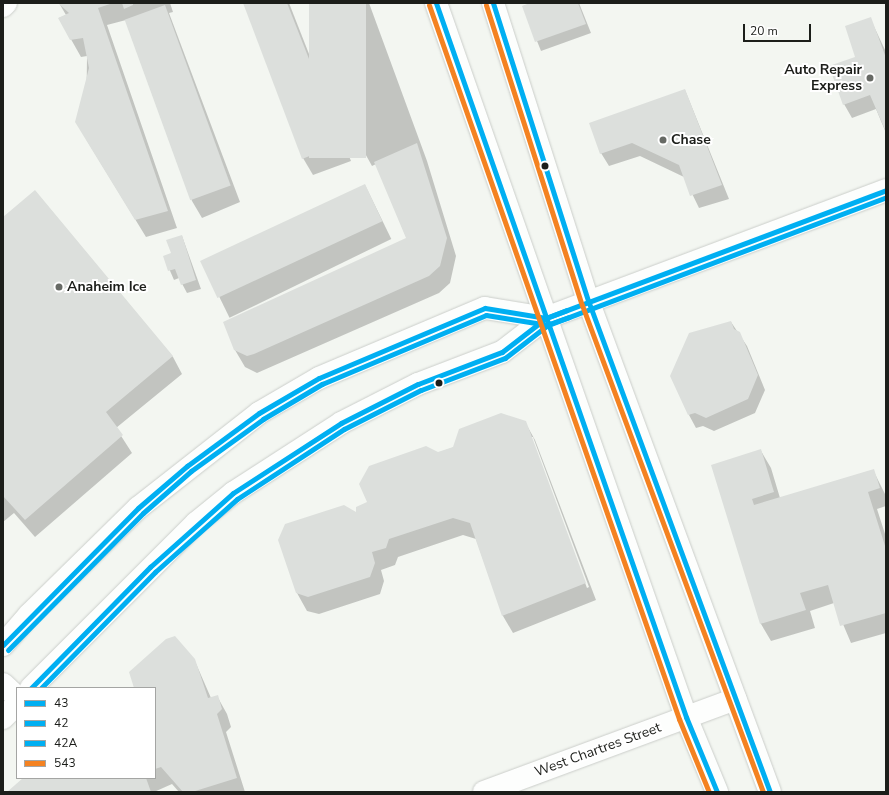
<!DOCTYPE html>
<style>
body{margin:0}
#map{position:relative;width:889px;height:795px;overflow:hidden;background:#f3f6f1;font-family:"Nunito Sans",sans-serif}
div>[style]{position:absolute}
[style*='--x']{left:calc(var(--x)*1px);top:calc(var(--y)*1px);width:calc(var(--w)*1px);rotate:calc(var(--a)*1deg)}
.shadow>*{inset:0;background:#0003;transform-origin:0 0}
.building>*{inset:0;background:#dcdfdc;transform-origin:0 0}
.roads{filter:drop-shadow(0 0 1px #cbceca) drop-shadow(0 0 1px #cbceca)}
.minor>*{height:22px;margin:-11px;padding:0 11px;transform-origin:11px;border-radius:11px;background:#fdfefd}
.major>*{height:22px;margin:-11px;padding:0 11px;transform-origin:11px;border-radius:11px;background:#fdfefd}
.bus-1>*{height:5px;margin:-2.5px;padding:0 2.5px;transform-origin:2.5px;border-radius:2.5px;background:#00aff2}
.bus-2>*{height:5px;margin:-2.5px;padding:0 2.5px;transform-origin:2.5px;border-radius:2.5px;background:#00aff2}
.bus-3>*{height:5px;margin:-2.5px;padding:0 2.5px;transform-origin:2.5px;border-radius:2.5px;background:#00aff2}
.bus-4>*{height:5px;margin:-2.5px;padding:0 2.5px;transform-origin:2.5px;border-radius:2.5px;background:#f48221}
.dots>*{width:11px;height:11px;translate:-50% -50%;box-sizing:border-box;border:2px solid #fff;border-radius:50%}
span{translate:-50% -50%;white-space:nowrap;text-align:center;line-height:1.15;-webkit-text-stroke:4px #fff;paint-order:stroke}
.poi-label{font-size:14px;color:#1c1e1a;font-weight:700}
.right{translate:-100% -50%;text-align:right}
.left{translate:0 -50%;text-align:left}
.street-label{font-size:14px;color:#1c1e1a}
.frame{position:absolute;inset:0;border:4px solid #1c1e1a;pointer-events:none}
.legend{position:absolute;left:16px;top:687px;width:140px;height:92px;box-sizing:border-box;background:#fff;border:1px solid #a4a5a3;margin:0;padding:5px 7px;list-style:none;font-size:12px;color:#1c1e1a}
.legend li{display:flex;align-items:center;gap:8px;height:20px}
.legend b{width:20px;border:1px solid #a4a5a3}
.scale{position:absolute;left:743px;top:24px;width:68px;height:18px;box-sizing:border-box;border:2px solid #1c1e1a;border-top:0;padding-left:5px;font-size:12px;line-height:14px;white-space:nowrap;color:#1c1e1a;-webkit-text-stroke:3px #fff;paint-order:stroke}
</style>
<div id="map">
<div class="shadow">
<i style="clip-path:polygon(59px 3px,170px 3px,173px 12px,169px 13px,240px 202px,202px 218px,192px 201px,126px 20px,107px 25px,177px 228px,146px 237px,86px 139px,87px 56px,81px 57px,59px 18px,66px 15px)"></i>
<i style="clip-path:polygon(245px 3px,289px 3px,351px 161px,313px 175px,303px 158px)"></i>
<i style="clip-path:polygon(310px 3px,369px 3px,427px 161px,456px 256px,450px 283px,439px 293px,257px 373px,245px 367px,235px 350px,407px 239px,376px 164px,372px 166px,362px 148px)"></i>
<i style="clip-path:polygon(533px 3px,579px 3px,591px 33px,541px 51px,523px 6px)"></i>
<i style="clip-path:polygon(870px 18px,886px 52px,886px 133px,876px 109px,852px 118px,844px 104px)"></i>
<i style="clip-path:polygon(685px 90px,729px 199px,699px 208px,684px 177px,640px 156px,609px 166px,601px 153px)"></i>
<i style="left:365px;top:185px;width:60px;height:180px;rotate:64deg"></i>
<i style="clip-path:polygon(35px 191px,173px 357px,182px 374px,116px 428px,132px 453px,35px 537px,14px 513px,3px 522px,3px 218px)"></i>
<i style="clip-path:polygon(182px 236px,201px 289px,187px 293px,179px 278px,174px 280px,164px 257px,172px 254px)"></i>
<i style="clip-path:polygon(731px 322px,747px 346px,765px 390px,755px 413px,714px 431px,703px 426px,696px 428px,689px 415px)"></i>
<i style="clip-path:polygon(evenodd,525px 422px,535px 440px,596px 600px,513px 633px,503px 616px,476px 539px,463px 535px,398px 557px,395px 565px,381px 570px,384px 581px,380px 594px,319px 614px,307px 611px,297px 593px,368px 503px,438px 453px,525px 422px,531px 437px,533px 437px,589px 587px,587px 588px,531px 437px)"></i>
<i style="clip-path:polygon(761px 451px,771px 468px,780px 498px,873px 470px,886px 496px,886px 506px,877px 509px,886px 537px,886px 633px,851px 643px,834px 603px,810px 611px,815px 628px,771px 641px,761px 624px,713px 465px)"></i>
<i style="clip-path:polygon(194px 659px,211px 698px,217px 696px,227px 714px,231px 727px,226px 732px,245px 792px,179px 792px,172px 784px,154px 792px,9px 792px,25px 778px,155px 778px,155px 688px,135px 688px)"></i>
</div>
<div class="building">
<i style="clip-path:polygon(58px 3px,113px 3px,98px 8px,168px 211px,135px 220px,75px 122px,89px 68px,83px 38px,70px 40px,58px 18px,69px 13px)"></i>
<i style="clip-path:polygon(122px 3px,133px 3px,133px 5px,124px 9px)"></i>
<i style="clip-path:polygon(243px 3px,287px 3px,342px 143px,302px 159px)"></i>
<i style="left:309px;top:3px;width:57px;height:155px"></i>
<i style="clip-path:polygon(530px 3px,578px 3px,586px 24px,535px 42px,522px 6px)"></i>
<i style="left:165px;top:5px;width:192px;height:43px;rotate:70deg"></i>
<i style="clip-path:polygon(871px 17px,886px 58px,886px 132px,870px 95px,843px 105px,829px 66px,855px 57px,845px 26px)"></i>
<i style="clip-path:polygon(685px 89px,722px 185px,690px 196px,679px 165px,632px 143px,600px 154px,589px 123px)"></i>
<i style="clip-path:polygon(417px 143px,447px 238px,440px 266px,429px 276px,254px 354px,247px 356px,234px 350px,223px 322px,406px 238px,374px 162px)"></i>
<i style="left:365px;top:184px;width:41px;height:182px;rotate:65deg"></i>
<i style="clip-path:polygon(35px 190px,173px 356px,106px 412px,123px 435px,25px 520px,3px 496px,3px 217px)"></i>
<i style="clip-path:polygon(182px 235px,196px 280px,181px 285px,175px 269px,168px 271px,163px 256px,171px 253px,166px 240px)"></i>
<i style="clip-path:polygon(731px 321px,734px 329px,740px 332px,758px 375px,748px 399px,706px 418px,695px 413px,688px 415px,670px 376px,689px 333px)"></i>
<i style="clip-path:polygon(501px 413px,526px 421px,586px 583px,502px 616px,470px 523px,453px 518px,389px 539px,386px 548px,372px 552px,375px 563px,370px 577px,308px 597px,296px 593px,278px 540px,285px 524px,344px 505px,356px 512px,356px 507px,367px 502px,359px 484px,369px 466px,426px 446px,438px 452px,453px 447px,459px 429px)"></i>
<i style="clip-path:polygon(761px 449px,774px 492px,752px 499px,754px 505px,874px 469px,880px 488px,868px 492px,886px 549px,886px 613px,840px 626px,828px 585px,800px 593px,806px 610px,760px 624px,711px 465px)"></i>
<i style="clip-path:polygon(175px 636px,195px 659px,208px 698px,218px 695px,222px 709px,217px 714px,237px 778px,192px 792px,183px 792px,161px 767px,155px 769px,155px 688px,134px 688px,129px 672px,166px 639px)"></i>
<i style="clip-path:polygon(23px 778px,146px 778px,151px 792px,7px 792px)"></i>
</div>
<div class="roads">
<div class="minor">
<i style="--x:3;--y:6;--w:4;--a:-45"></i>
<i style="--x:3;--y:684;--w:19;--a:43"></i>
<i style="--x:484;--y:792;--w:268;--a:-20.3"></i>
</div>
<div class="major">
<i style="--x:436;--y:3;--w:757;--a:70.7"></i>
<i style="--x:686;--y:717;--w:81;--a:67.5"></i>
<i style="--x:493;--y:3;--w:315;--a:72.3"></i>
<i style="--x:589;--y:303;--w:521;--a:69.69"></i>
<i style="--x:3;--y:645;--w:40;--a:-49"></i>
<i style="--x:29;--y:615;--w:153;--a:-44.5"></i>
<i style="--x:138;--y:508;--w:154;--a:-38.1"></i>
<i style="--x:259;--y:413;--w:69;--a:-30.3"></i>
<i style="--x:319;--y:378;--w:180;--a:-22.9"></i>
<i style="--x:485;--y:308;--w:62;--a:9.3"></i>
<i style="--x:31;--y:688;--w:233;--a:-45"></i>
<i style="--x:196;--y:523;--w:48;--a:-39"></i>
<i style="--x:233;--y:493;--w:129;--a:-32.9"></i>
<i style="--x:341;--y:423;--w:86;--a:-26.9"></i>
<i style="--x:418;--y:384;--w:90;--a:-20.9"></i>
<i style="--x:502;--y:352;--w:56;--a:-37.7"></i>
<i style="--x:546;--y:318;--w:363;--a:-20.6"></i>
<i style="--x:3;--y:718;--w:20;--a:-45"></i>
</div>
</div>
<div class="bus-1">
<i style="--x:436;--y:3;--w:757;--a:70.7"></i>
<i style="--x:686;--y:717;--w:81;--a:67.5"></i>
<i style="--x:493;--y:3;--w:315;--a:72.3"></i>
<i style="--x:589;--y:303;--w:521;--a:69.69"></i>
</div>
<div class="bus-2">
<i style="--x:3;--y:645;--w:192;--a:-45.4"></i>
<i style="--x:138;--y:508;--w:65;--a:-40.6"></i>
<i style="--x:187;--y:466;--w:89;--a:-36.4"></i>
<i style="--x:259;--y:413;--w:69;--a:-30.3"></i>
<i style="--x:319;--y:378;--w:180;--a:-22.9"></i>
<i style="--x:485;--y:308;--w:62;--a:9.3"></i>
<i style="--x:546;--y:318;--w:363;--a:-20.6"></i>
<i style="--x:31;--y:688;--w:170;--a:-45.5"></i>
<i style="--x:150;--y:567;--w:111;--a:-41.7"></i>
<i style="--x:233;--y:493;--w:129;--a:-32.9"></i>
<i style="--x:341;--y:423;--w:86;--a:-26.9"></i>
<i style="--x:418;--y:384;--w:90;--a:-20.9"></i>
<i style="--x:502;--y:352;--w:56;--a:-37.7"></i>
<i style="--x:546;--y:318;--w:22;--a:-21"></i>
</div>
<div class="bus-3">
<i style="--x:8;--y:650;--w:192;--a:-45.4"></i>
<i style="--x:143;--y:513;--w:64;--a:-41.2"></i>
<i style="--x:191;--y:471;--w:89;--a:-35.8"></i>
<i style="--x:263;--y:419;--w:69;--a:-30.7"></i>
<i style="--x:322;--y:384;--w:178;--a:-22.8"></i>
<i style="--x:486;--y:315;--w:63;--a:9.2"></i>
<i style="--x:548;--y:325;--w:361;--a:-20.7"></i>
<i style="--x:41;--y:688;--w:163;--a:-45.5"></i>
<i style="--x:155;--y:572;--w:110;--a:-41.7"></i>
<i style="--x:237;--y:499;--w:128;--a:-33.2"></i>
<i style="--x:344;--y:429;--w:86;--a:-26.9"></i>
<i style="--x:421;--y:390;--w:90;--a:-20.9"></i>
<i style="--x:505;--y:358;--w:56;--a:-37.7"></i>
<i style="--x:549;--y:324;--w:21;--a:-19"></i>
</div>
<div class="bus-4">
<i style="--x:429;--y:5;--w:757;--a:70.7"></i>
<i style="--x:679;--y:719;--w:79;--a:67.7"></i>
<i style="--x:486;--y:5;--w:315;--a:72.3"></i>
<i style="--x:582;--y:305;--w:520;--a:69.61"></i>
</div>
<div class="dots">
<i style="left:870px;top:78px;background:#676a65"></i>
<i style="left:663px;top:140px;background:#676a65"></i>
<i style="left:545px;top:166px;background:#1c1e1a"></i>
<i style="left:59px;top:287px;background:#676a65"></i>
<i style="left:439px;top:383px;background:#1c1e1a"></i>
</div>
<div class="poi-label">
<span class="right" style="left:862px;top:78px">Auto Repair<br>Express</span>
<span class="left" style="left:671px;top:140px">Chase</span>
<span class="left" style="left:67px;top:287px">Anaheim Ice</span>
</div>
<div class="street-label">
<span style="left:598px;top:750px;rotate:-20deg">West Chartres Street</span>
</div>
<div class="frame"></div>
<ul class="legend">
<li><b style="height:5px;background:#00aff2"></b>43</li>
<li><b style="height:5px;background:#00aff2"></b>42</li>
<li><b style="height:5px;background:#00aff2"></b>42A</li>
<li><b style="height:5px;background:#f48221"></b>543</li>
</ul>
<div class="scale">20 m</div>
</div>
